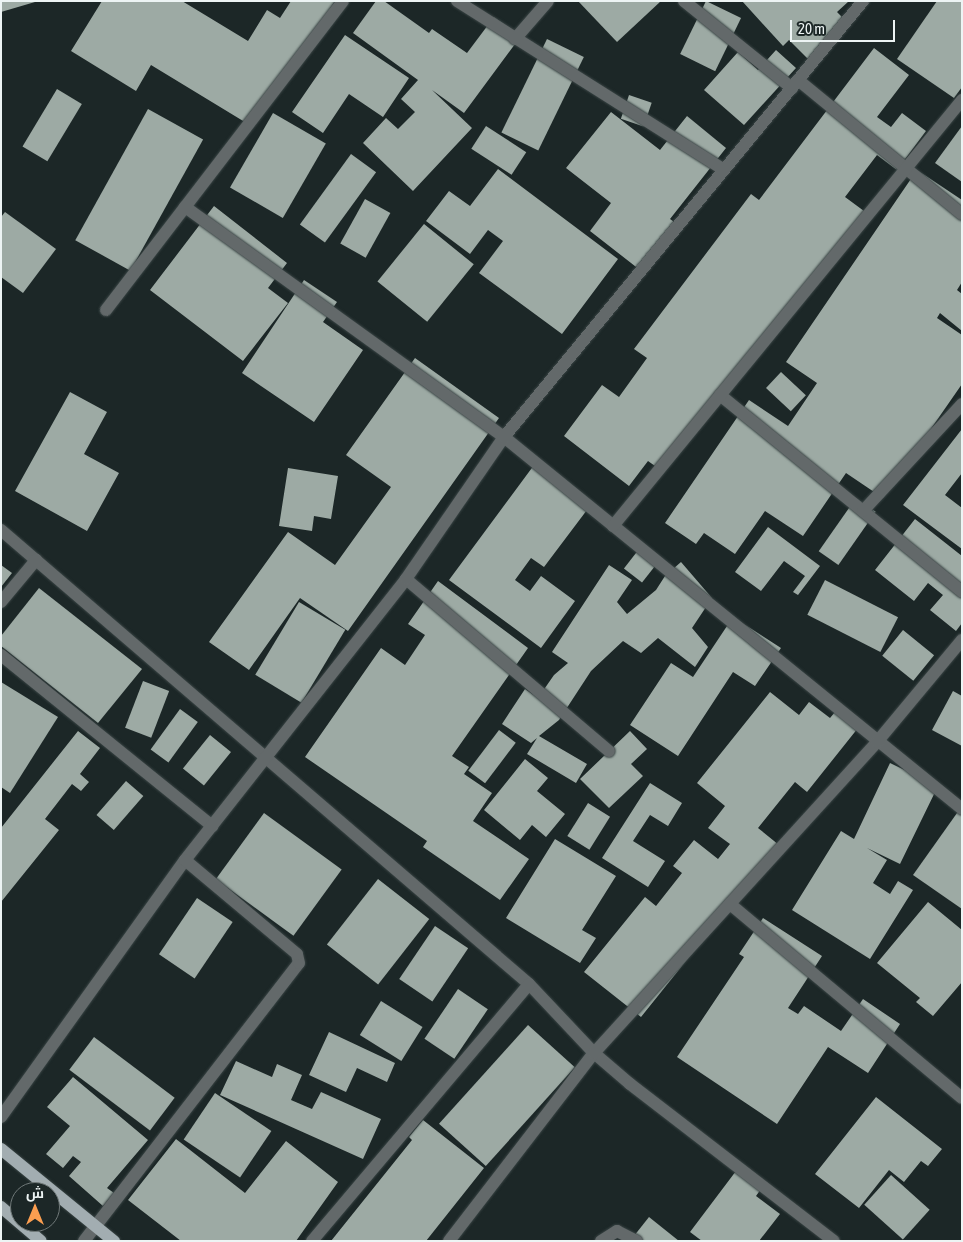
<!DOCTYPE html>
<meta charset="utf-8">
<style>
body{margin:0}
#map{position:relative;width:963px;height:1242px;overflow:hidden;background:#1c2727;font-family:"Asap Condensed",Cairo,sans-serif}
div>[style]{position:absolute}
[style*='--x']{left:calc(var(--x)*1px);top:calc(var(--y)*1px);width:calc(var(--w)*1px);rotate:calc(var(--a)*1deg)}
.building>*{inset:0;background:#9daaa4;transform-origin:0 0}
.roads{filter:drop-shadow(0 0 1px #394444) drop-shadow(0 0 1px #394444)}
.minor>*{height:12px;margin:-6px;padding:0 6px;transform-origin:6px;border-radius:6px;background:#63696a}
.major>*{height:12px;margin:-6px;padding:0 6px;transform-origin:6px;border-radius:6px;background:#a2adb1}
span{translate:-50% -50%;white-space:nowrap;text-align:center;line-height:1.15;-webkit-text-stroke:5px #1c2727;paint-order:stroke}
.frame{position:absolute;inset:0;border:2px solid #edf4f4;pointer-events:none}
.north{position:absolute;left:10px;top:1182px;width:50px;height:50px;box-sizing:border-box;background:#1c2727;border:1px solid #707979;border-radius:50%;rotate:0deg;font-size:14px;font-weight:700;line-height:20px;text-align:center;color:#edf4f4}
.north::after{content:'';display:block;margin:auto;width:18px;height:22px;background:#fb9e50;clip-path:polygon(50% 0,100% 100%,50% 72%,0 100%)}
.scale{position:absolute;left:790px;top:20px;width:105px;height:22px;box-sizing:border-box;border:2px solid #edf4f4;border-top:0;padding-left:6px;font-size:15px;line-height:18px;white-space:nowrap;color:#edf4f4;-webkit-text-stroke:4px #1c2727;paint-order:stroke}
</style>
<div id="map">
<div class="building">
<i style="clip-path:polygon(1px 1px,35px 1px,35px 2px,1px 12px)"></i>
<i style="clip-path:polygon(102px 1px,182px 1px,248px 41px,267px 10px,280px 18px,291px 1px,335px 1px,253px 127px,151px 65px,136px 91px,71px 51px)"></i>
<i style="clip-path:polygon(376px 1px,384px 1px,429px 33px,432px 29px,467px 53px,494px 17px,521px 36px,464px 113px,432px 90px,472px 128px,413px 191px,363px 143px,386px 118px,398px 129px,415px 112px,401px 99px,418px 80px,353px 33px)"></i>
<i style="clip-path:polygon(578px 1px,661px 1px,617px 42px)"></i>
<i style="left:706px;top:1px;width:39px;height:59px;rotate:26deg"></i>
<i style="clip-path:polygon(742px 1px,849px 1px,837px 12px,844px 19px,808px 59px,789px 40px,783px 46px)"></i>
<i style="clip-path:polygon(937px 1px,962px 1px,962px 87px,954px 98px,897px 59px)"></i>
<i style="clip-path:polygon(345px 35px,409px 78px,383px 117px,349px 94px,323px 133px,292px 112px)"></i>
<i style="left:547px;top:39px;width:41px;height:104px;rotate:26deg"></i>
<i style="clip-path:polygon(874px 48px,909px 75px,877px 117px,891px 127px,902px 113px,926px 131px,897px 170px,877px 155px,845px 197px,864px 211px,662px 471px,648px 461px,629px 486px,564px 436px,602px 385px,619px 397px,647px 358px,634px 349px,751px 194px,759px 200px)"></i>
<i style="clip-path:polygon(776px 50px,796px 68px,744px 125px,704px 90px,738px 52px,758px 70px)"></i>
<i style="left:57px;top:89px;width:29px;height:67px;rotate:31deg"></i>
<i style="left:629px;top:95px;width:24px;height:25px;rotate:19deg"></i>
<i style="left:148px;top:109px;width:63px;height:150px;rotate:29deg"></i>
<i style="clip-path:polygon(611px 112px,660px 150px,687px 116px,726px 148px,670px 219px,677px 224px,640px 270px,590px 231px,611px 203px,566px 168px)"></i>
<i style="left:273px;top:113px;width:61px;height:86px;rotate:30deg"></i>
<i style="left:486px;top:126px;width:48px;height:27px;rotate:33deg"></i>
<i style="clip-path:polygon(962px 126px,962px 182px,935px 163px)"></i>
<i style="left:351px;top:154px;width:31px;height:87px;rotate:36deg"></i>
<i style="clip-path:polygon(498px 169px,618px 259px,562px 334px,479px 273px,503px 241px,488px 230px,470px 254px,426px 221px,449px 191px,470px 206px)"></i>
<i style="clip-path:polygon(917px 170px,962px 200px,962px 282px,957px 290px,962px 294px,962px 331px,940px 313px,937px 318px,962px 335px,962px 384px,883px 498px,846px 473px,803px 536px,765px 511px,735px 554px,704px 533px,696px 544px,665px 523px,749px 400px,788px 426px,817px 383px,786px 362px)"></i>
<i style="left:365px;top:199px;width:29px;height:51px;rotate:29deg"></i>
<i style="clip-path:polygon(214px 206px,287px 263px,268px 288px,288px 303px,243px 361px,150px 290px)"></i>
<i style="clip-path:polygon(5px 212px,56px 249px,23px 293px,1px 277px,1px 217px)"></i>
<i style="left:424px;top:224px;width:64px;height:74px;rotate:39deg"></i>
<i style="clip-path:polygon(304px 280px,337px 302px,323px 322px,363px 350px,314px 422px,242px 373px)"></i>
<i style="clip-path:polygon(415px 358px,499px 418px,348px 631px,300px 598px,249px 670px,209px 642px,288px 532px,335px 565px,391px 487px,346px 455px)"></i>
<i style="left:781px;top:372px;width:34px;height:22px;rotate:43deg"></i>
<i style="clip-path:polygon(70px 392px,107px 412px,84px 454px,119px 473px,87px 531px,15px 491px)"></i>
<i style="clip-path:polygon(962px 429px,962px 473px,945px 495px,962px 508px,962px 549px,903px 505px)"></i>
<i style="clip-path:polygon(537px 461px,593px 502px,544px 567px,531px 558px,515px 580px,530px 591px,541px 576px,575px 601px,541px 648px,449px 580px)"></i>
<i style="clip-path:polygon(288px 468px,338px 476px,331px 519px,314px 516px,312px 531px,279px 526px)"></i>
<i style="left:856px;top:498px;width:24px;height:65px;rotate:35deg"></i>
<i style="clip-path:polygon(915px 519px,962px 556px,962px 623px,956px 631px,930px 610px,943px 595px,928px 583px,914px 601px,875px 570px)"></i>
<i style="clip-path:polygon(768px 527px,820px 566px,798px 595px,793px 592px,805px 576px,784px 561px,761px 591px,735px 572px)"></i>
<i style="left:643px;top:544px;width:23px;height:31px;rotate:38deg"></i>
<i style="clip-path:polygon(681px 562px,712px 598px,692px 628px,708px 647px,695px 667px,658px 638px,641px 653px,623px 641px,591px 671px,559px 720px,539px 736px,587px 764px,576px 783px,527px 754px,537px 738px,531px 743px,502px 724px,525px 689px,538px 698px,554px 675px,568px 663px,552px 652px,609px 565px,632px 580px,617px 602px,627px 614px,656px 590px,665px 576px)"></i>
<i style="clip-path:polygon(1px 565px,12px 573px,1px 587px)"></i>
<i style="left:825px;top:580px;width:82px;height:39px;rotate:27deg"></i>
<i style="clip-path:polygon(438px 581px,528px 648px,452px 756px,469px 767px,464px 774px,492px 793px,473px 821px,529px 859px,500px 900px,423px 847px,427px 841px,305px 757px,381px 648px,405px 665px,425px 635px,408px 624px)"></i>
<i style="clip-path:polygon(39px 588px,142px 669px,98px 723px,1px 646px,1px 636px)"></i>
<i style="left:299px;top:602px;width:54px;height:85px;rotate:31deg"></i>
<i style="clip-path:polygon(733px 617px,781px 648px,755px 686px,733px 672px,678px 756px,630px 725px,671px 663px,693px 677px)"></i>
<i style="left:903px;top:630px;width:40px;height:33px;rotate:39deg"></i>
<i style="left:143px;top:681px;width:28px;height:50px;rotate:21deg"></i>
<i style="clip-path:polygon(1px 682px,58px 717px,10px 793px,1px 787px)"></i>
<i style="clip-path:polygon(953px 691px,962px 696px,962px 746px,932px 730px)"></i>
<i style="clip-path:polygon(770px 692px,799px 715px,809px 702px,830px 718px,840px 706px,862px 723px,807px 792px,795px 782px,758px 828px,779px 845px,641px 1017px,584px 972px,645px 897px,656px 906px,682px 873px,673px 866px,694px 840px,718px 859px,730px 844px,708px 828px,725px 806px,697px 783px)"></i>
<i style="left:180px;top:709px;width:22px;height:50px;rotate:36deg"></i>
<i style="left:499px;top:730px;width:21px;height:51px;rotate:37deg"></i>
<i style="clip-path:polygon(78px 731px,100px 748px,80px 774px,89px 782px,81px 791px,72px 784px,45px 819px,59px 830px,1px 902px,1px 828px)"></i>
<i style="clip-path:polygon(630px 731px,647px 749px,631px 764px,643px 776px,609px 808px,580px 779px)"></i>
<i style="left:210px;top:735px;width:27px;height:43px;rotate:39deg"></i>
<i style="clip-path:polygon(525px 759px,548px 778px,537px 791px,565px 814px,546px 837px,532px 825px,520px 840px,484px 810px)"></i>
<i style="clip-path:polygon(890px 763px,938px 786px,900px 864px,867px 848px,887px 860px,873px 883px,890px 894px,898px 881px,913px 890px,870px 959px,792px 910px,841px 831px,854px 839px)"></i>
<i style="left:126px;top:781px;width:23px;height:45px;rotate:41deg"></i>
<i style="clip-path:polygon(650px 783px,682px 803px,668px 826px,650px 815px,633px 841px,665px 861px,648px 887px,602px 858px)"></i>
<i style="left:588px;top:803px;width:26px;height:39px;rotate:32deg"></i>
<i style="clip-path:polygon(962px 806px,962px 909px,913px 875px)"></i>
<i style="left:264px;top:813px;width:96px;height:82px;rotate:36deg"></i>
<i style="clip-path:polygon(555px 839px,616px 876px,582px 930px,596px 938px,580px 963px,506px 918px)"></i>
<i style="left:378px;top:879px;width:65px;height:83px;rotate:38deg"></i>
<i style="left:197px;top:898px;width:43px;height:68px;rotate:34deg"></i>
<i style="clip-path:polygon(928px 902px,962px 930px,962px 982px,933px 1016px,916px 1002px,920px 998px,877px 963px)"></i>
<i style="clip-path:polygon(763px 918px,822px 956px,788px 1008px,798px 1014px,804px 1006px,841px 1031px,863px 999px,900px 1024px,868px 1073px,828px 1047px,777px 1124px,677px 1057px,744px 957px,739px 954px)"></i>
<i style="left:435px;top:926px;width:40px;height:64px;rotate:34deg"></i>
<i style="left:458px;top:989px;width:36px;height:60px;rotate:34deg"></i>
<i style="left:381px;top:1001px;width:49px;height:40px;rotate:32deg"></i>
<i style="left:528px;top:1025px;width:63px;height:133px;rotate:42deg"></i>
<i style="clip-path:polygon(329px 1032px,395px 1063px,387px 1082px,357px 1068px,346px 1092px,309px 1075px)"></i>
<i style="left:94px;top:1037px;width:101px;height:41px;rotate:37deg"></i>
<i style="clip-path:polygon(236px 1061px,272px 1077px,277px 1064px,302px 1075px,291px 1100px,312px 1109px,321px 1092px,381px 1119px,363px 1159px,220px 1095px)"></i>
<i style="clip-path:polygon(73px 1077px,148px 1140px,107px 1188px,114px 1193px,103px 1206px,69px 1176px,81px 1162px,73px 1156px,63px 1168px,46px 1154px,70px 1126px,47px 1107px)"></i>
<i style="left:215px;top:1093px;width:68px;height:56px;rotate:34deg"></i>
<i style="clip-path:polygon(876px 1097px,942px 1149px,928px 1166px,921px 1161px,904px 1182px,889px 1170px,859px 1208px,815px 1174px)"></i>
<i style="clip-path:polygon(423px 1120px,484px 1168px,426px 1241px,331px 1241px,412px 1140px,409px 1137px)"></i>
<i style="clip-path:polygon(176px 1139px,245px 1193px,286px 1141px,338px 1182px,296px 1241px,181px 1241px,128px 1200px)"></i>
<i style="clip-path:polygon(736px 1171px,761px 1189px,756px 1196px,780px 1214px,759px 1241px,702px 1241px,690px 1232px)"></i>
<i style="left:891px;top:1175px;width:52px;height:40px;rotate:42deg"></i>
<i style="clip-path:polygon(649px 1217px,679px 1241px,630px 1241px)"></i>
</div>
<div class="roads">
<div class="minor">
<i style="--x:457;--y:1;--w:316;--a:32.3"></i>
<i style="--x:684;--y:1;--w:139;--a:38.9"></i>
<i style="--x:515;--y:39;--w:50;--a:-49"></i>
<i style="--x:798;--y:80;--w:212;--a:39.3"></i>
<i style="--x:185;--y:207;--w:393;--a:35.8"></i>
<i style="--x:504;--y:437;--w:590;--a:39.08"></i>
<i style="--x:106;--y:310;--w:389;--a:-52.5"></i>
<i style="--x:720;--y:395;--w:312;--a:39.1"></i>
<i style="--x:863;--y:511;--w:146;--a:-47.2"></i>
<i style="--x:613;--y:526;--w:551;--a:-50.67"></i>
<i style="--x:1;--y:530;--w:696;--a:40.69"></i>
<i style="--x:529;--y:984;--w:95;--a:46.7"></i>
<i style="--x:594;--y:1053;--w:48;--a:40.7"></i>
<i style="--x:630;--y:1084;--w:257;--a:37.6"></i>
<i style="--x:406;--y:579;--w:266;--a:40.3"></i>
<i style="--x:1;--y:602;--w:55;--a:-50.2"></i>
<i style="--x:1;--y:655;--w:272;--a:39"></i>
<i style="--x:730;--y:904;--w:302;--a:39.9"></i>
<i style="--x:1;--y:1117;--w:316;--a:-54.4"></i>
<i style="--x:185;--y:860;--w:357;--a:-51.8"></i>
<i style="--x:406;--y:579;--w:173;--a:-55.4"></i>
<i style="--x:504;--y:437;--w:565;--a:-50.53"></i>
<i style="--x:84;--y:1241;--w:351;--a:-52.3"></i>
<i style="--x:299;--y:963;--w:9;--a:-103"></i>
<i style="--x:297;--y:954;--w:146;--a:-140"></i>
<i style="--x:312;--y:1241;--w:336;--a:-49.8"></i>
<i style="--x:449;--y:1241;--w:237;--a:-52.4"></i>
<i style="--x:594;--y:1053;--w:420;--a:-47.7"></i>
<i style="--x:877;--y:742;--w:133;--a:-50.2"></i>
<i style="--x:601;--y:1241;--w:19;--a:-32"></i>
<i style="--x:617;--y:1231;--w:22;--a:27"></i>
</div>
<div class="major">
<i style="--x:1;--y:1149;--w:146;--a:39.2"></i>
<i style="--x:1;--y:1207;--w:52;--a:40.4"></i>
</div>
</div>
<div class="frame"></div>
<div class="north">ش</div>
<div class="scale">20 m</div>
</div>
